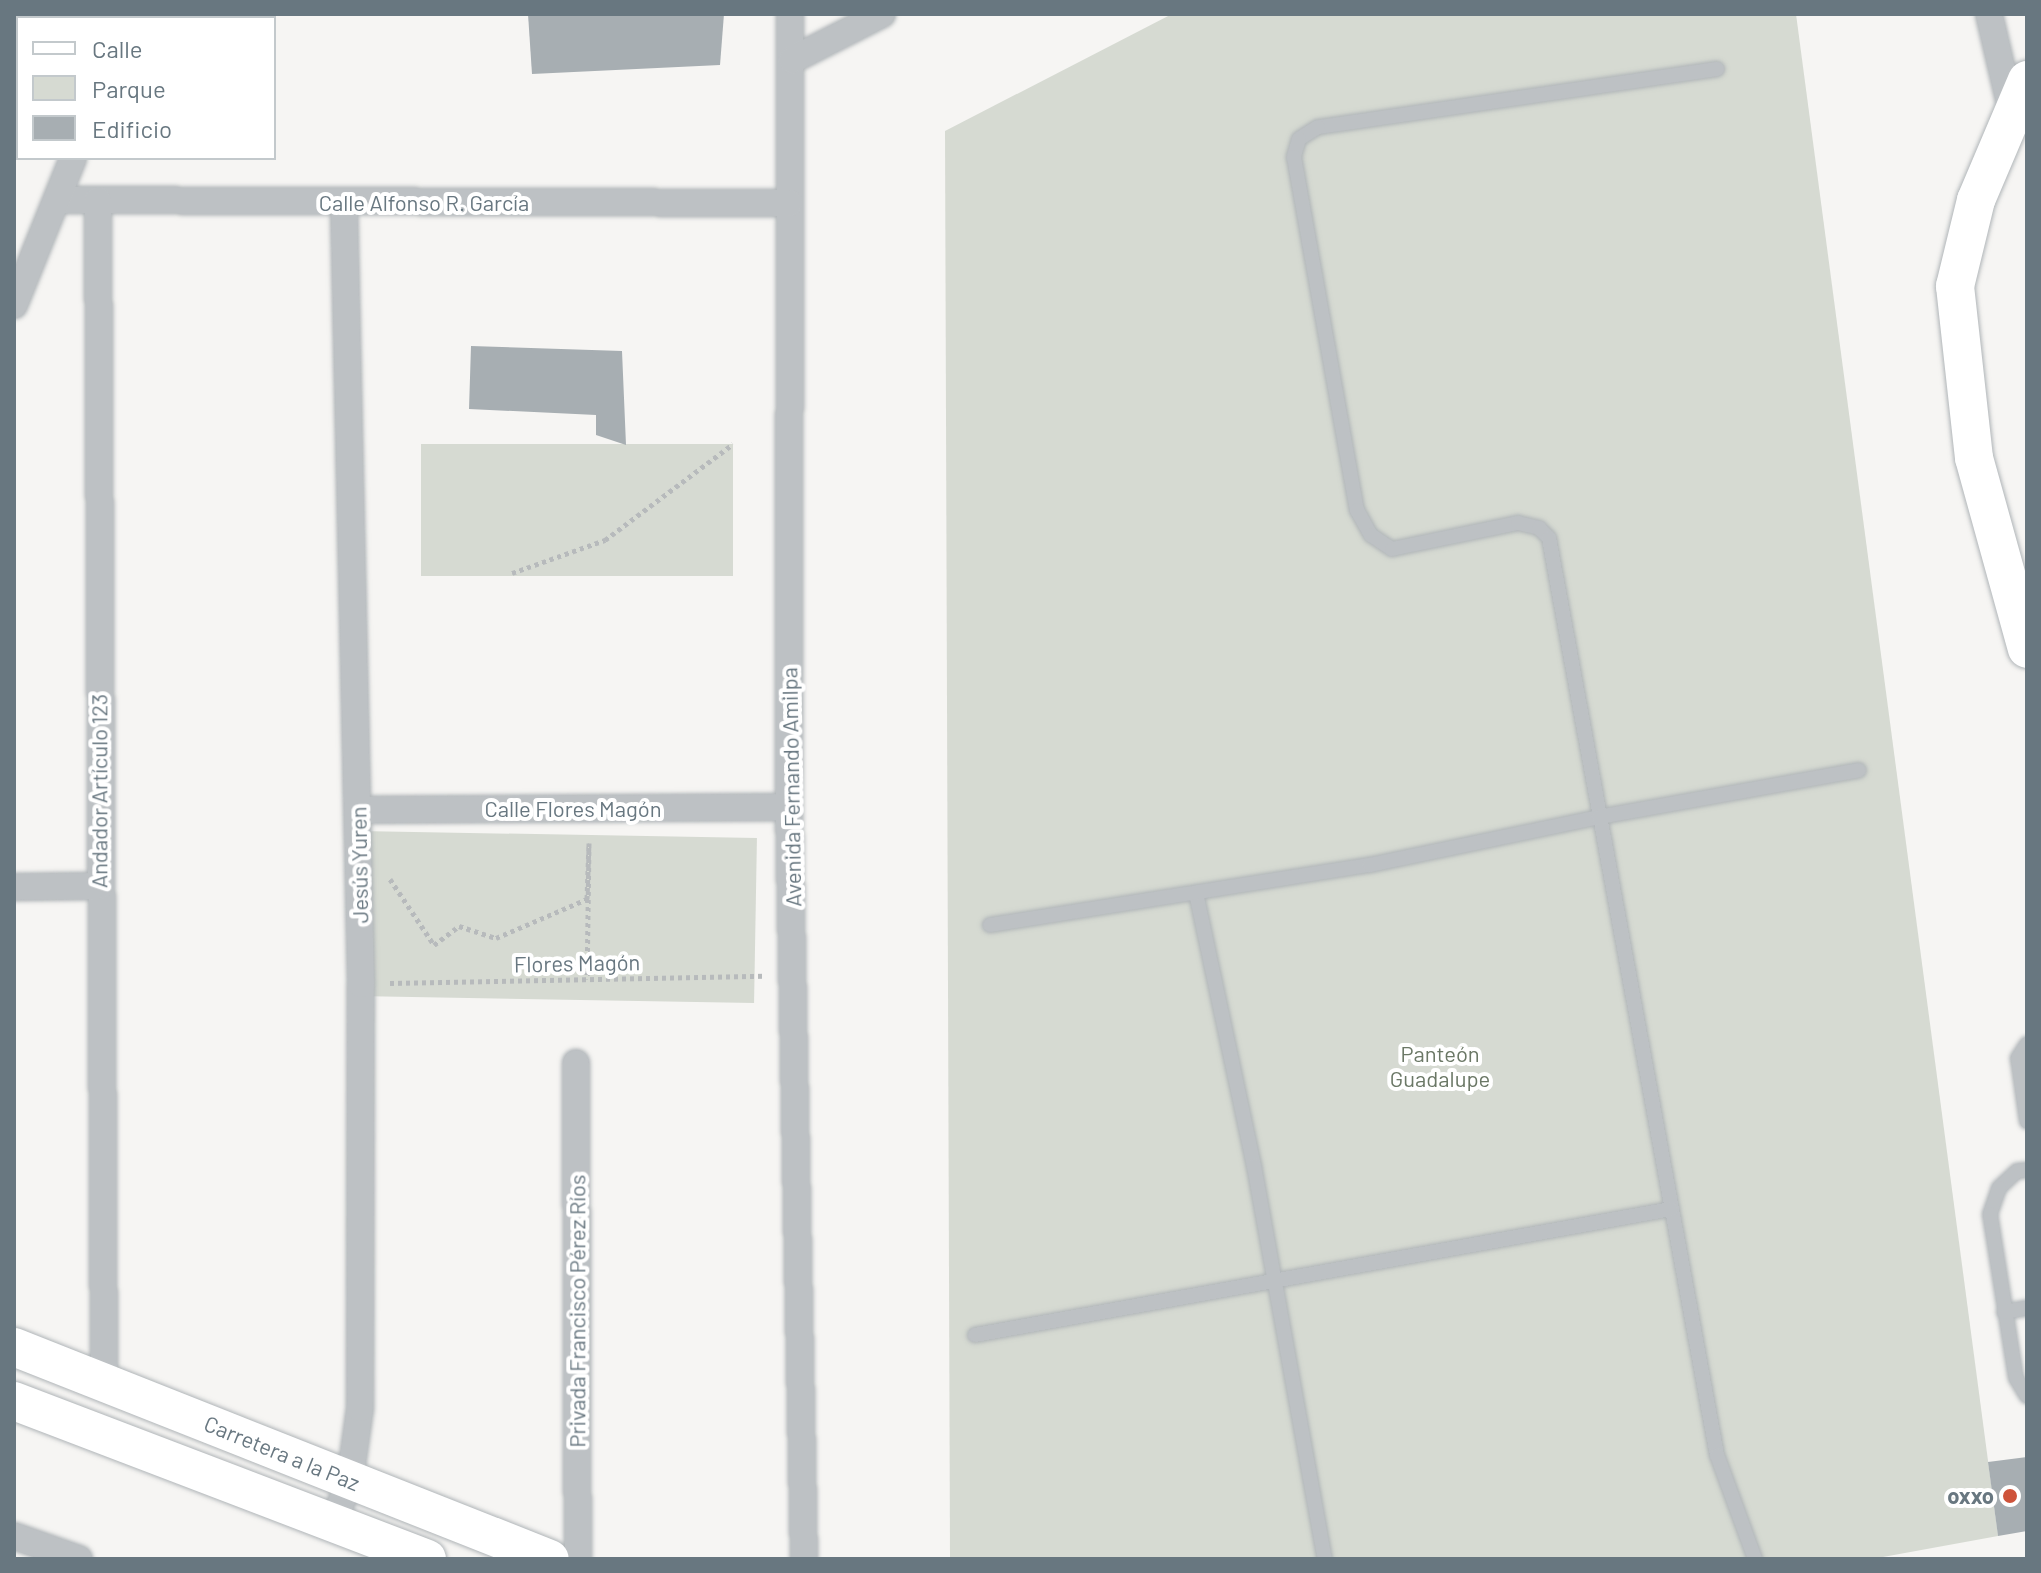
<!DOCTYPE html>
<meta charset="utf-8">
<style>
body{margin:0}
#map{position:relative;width:2041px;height:1573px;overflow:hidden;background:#f6f5f3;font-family:Barlow,sans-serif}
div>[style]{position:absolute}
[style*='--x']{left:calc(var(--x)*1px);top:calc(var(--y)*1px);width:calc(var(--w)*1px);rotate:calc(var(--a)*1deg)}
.green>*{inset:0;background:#d6dad2;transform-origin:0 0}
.building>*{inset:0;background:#a7aeb2}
.path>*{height:5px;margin-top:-2.5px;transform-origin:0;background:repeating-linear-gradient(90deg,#b7babc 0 4px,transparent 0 8px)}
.roads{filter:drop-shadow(0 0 2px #b0b5b8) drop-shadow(0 0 2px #b0b5b8)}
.lane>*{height:14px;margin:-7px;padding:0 7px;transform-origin:7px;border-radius:7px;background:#bdc1c4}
.street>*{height:26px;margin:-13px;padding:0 13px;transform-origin:13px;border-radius:13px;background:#bdc1c4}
.secondary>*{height:38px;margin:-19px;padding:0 19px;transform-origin:19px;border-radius:19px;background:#fff}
.dots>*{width:22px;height:22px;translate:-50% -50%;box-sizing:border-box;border:4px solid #fff;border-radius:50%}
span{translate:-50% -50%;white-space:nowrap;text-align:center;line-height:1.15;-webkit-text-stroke:8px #fff;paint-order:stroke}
.street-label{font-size:22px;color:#687780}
.park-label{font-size:22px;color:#6b7866}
.poi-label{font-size:22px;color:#687780;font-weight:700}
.right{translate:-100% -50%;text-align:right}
.frame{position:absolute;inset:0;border:16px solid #687780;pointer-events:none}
.legend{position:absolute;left:16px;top:16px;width:260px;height:144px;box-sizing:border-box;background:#fff;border:2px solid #c3c9cc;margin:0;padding:10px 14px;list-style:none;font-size:24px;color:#687780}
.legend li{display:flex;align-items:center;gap:16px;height:40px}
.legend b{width:40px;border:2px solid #c3c9cc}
</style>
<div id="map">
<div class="green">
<i style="clip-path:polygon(1172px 14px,1796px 14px,1998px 1536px,1872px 1559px,950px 1559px,945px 131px)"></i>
<i style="left:733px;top:444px;width:132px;height:312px;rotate:90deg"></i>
<i style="left:359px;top:831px;width:398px;height:165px;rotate:1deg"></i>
</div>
<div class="building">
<i style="clip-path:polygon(528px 14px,724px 14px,720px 65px,532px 74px)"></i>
<i style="clip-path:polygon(471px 346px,622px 351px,626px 445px,596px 435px,596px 415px,469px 409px)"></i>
<i style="clip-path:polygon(2027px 1457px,2027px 1531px,1998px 1536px,1988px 1462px)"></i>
</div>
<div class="path">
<i style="--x:512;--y:573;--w:99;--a:-19.5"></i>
<i style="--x:605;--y:540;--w:160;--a:-36.9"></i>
<i style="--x:390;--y:879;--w:79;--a:56.3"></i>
<i style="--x:434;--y:945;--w:31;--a:-37"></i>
<i style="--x:459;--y:926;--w:39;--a:18"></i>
<i style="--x:496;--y:938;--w:99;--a:-23.2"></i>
<i style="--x:587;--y:899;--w:56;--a:-88"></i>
<i style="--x:589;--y:843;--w:136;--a:90.8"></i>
<i style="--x:390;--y:983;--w:374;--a:-1.1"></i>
</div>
<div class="roads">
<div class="lane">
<i style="--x:1717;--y:69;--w:403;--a:171.7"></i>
<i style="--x:1318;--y:127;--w:22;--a:148"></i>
<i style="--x:1299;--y:139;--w:19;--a:106"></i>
<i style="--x:1294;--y:157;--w:359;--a:79.9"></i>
<i style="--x:1357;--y:510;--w:29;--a:61"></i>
<i style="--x:1371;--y:535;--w:25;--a:34"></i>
<i style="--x:1392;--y:549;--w:129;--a:-11.7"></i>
<i style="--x:1518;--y:523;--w:22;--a:13"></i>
<i style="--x:1539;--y:528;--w:14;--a:45"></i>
<i style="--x:1549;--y:538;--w:932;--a:79.62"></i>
<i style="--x:1717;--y:1455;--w:111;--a:69.9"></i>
<i style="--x:1196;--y:893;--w:279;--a:78"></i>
<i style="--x:1254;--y:1166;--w:399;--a:79.8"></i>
<i style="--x:990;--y:925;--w:385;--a:-9"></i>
<i style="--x:1370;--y:865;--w:234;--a:-11.8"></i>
<i style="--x:1599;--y:817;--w:264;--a:-10.2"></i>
<i style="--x:2027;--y:1044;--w:17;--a:123"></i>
<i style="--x:2018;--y:1058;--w:64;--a:81.9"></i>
<i style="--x:2027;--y:1170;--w:10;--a:174"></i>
<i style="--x:2017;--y:1171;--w:25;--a:137"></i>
<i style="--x:1999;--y:1188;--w:28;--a:109"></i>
<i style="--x:1990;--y:1214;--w:166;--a:81"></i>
<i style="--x:2016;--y:1378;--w:21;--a:59"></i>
<i style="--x:2004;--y:1312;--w:23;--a:-10"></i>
<i style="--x:975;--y:1335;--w:707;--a:-10.26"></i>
</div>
<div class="street">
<i style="--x:790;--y:14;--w:793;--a:90.07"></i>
<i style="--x:789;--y:807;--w:752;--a:88.86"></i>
<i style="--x:1989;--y:14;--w:106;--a:76.9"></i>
<i style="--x:124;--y:18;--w:4;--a:-76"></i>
<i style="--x:792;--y:60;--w:101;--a:-27.1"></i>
<i style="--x:58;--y:200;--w:731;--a:0.24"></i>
<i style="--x:98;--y:200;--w:1183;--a:89.71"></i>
<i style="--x:14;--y:305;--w:158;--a:-68.1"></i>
<i style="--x:358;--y:810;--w:431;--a:-0.4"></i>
<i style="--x:14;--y:887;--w:85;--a:-0.7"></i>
<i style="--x:576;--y:1063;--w:496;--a:89.8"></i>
<i style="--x:333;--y:1523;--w:46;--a:-68.4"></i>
<i style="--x:350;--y:1480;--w:73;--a:-82.1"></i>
<i style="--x:360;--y:1408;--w:424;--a:-89.9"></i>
<i style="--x:361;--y:984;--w:781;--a:-91.25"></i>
<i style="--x:14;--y:1536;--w:69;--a:19.5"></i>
</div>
<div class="secondary">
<i style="--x:2027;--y:80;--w:130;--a:113"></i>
<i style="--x:1976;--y:200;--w:89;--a:103.7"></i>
<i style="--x:1955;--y:286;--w:173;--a:83.7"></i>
<i style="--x:1974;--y:458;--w:198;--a:74.5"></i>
<i style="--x:14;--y:1347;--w:576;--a:21.58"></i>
<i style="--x:14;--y:1401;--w:442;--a:20.9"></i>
</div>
</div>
<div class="dots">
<i style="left:2010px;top:1496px;background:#ce533a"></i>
</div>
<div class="street-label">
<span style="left:424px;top:203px">Calle Alfonso R. García</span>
<span style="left:791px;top:787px;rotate:-91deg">Avenida Fernando Amilpa</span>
<span style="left:99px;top:791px;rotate:-90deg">Andador Artículo 123</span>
<span style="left:573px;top:809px">Calle Flores Magón</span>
<span style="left:359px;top:865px;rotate:-91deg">Jesús Yuren</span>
<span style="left:577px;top:963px;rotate:-1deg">Flores Magón</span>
<span style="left:577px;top:1311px;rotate:-90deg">Privada Francisco Pérez Ríos</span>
<span style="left:282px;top:1453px;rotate:22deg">Carretera a la Paz</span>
</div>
<div class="park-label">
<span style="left:1440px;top:1066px">Panteón<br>Guadalupe</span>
</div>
<div class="poi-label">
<span class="right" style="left:1994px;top:1496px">oxxo</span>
</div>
<div class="frame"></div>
<ul class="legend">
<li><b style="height:10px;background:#fff"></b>Calle</li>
<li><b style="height:22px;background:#d6dad2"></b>Parque</li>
<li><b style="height:22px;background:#a7aeb2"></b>Edificio</li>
</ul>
</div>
